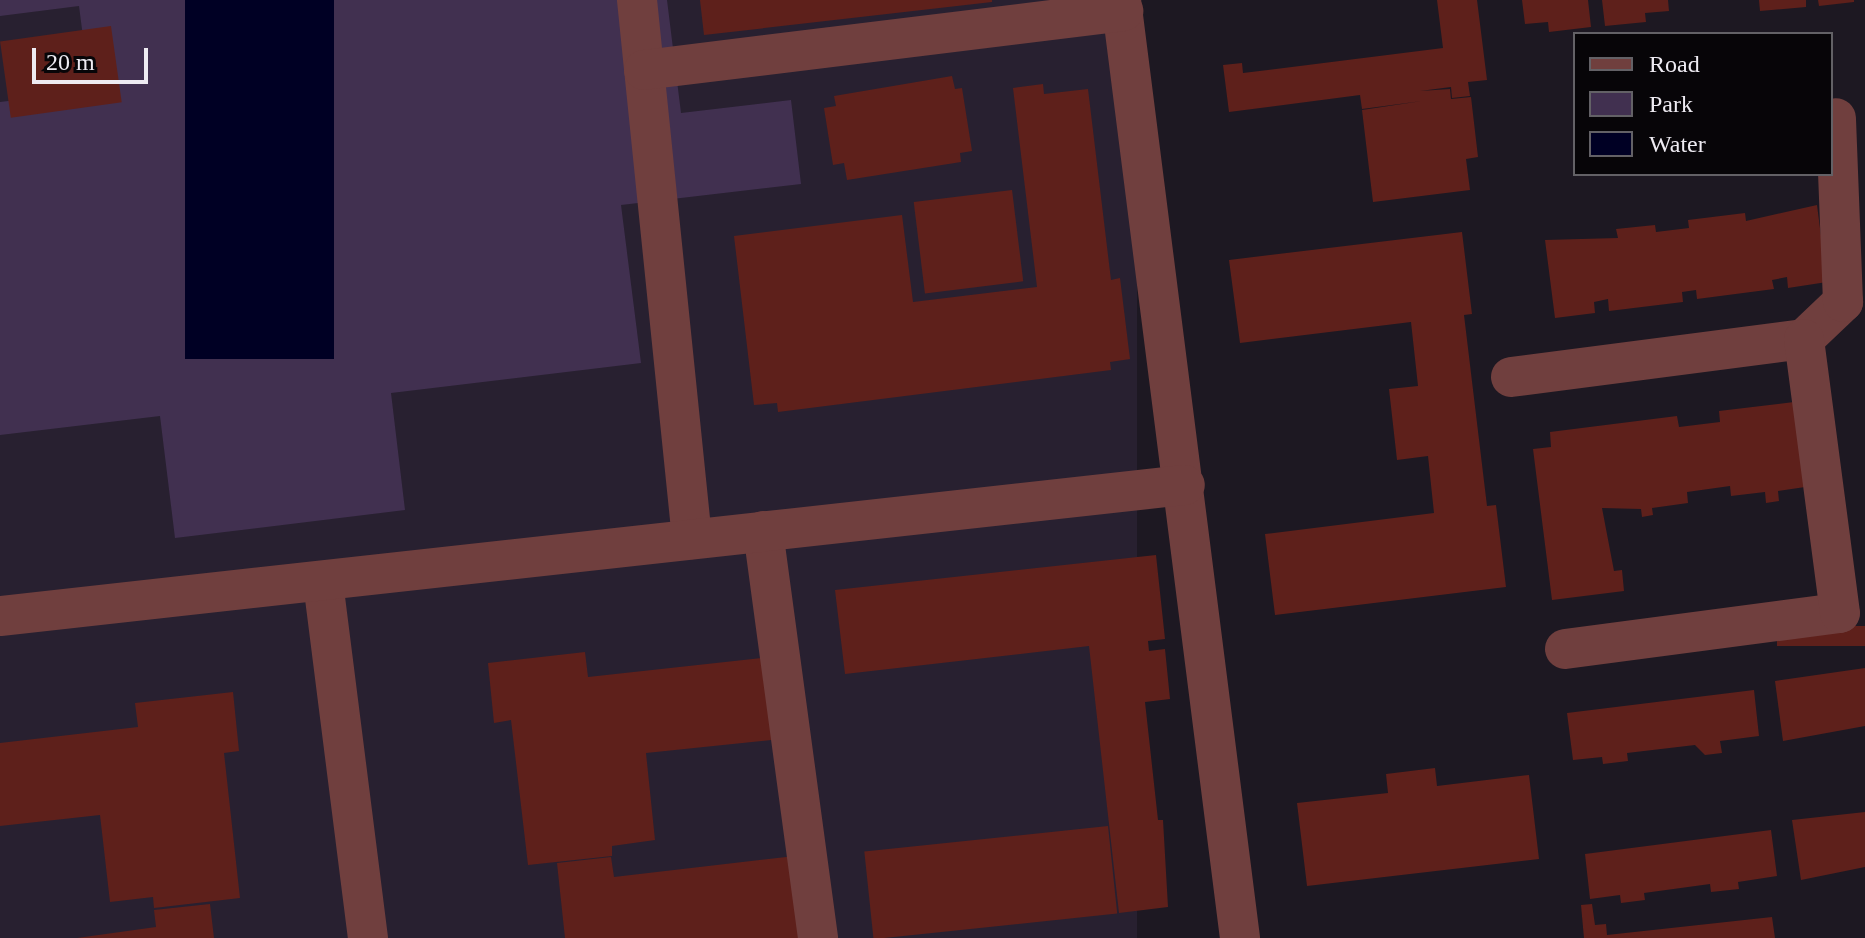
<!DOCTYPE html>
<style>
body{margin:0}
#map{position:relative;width:1865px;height:938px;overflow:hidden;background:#1d1822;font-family:"Times New Roman",serif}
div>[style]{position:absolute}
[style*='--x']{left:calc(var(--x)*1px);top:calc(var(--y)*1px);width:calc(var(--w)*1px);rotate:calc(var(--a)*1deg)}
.built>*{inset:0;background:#282030;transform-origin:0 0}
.green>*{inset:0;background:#413050}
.water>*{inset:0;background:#000024;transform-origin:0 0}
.building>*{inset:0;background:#5e201b;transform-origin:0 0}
.minor>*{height:40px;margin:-20px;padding:0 20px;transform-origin:20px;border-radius:20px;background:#703f3e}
span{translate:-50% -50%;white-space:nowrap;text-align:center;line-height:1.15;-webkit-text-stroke:8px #070508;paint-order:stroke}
.legend{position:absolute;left:1573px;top:32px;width:260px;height:144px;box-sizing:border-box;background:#070508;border:2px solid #636166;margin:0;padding:10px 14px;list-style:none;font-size:24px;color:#eeebf2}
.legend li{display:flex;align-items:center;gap:16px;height:40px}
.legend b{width:40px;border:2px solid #636166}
.scale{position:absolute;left:32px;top:48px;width:116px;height:36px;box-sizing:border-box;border:4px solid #eeebf2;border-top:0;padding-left:10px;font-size:24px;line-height:28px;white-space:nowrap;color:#eeebf2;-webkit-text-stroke:6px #070508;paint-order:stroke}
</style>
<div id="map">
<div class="built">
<i style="left:0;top:0;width:1137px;height:938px"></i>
</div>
<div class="green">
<i style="clip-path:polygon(0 0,667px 0,681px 113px,791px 100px,801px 184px,621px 205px,641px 363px,391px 393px,405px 510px,175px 538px,160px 416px,0 435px,0 102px,90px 91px,79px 6px,0 16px)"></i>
</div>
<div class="water">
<i style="left:185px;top:0;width:149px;height:359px"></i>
</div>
<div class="building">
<i style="clip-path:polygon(700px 0,992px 0,992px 2px,704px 35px)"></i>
<i style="clip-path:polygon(1437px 0,1477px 0,1487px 80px,1468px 82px,1470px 96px,1452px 98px,1451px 87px,1420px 91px,1450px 89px,1451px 99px,1471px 97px,1478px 157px,1466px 159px,1470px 190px,1373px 202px,1362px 110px,1422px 101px,1362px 109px,1360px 95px,1229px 112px,1223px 65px,1242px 63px,1243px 73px,1443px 48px)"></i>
<i style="clip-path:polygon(1522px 0,1588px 0,1591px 27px,1549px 32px,1548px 22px,1525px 24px)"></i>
<i style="clip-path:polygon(1602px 0,1668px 0,1669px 11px,1645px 13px,1646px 22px,1605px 26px)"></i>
<i style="clip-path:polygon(1759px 0,1806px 0,1806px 7px,1760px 11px)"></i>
<i style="clip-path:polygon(1818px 0,1854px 0,1854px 2px,1819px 6px)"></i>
<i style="left:111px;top:26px;width:77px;height:112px;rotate:82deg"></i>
<i style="clip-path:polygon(952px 76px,955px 89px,962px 88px,972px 151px,960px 153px,961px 162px,847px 180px,844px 163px,833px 165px,824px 108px,836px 106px,834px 96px)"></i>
<i style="clip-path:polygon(1043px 84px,1044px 94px,1088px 89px,1111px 280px,1120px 278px,1130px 359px,1110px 362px,1111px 370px,778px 412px,777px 403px,754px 405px,734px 236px,902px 215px,913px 302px,1037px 287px,1013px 88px)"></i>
<i style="left:1012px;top:190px;width:92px;height:99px;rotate:83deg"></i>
<i style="clip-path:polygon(1817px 205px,1827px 282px,1788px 288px,1787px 277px,1772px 280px,1774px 289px,1697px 299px,1696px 290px,1682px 292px,1683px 302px,1609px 311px,1608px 299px,1594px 302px,1595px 313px,1555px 318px,1545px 240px,1618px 238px,1616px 229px,1655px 225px,1656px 232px,1689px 228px,1688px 220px,1745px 213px,1746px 221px)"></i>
<i style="clip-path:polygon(1462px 232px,1472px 314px,1464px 315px,1487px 506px,1496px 505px,1506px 587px,1275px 615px,1265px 534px,1434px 513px,1428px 456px,1397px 460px,1389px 389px,1418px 386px,1411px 322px,1240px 343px,1229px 260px)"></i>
<i style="clip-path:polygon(1802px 401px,1812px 486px,1778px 491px,1779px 501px,1766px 503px,1765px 492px,1731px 496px,1730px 486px,1687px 492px,1688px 503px,1652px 508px,1653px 515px,1642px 517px,1641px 509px,1602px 508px,1614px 571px,1622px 570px,1624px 591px,1552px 600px,1533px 449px,1551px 447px,1550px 432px,1677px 416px,1679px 427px,1720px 422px,1719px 411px)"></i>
<i style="clip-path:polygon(1156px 555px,1165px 639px,1148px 641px,1149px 651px,1165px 649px,1170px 699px,1145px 702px,1158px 820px,1163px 820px,1168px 907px,1119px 913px,1089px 646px,845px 674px,835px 590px)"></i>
<i style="left:1865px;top:626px;width:20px;height:88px;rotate:90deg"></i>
<i style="clip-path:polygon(585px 652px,588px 677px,772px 657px,781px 739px,646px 753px,655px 840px,612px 846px,612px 856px,528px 865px,511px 720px,494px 723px,488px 663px)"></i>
<i style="clip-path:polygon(1865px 668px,1865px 726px,1783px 741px,1775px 681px)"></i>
<i style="clip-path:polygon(1754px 690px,1759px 736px,1720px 741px,1722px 753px,1705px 755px,1695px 745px,1627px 753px,1628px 761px,1603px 764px,1602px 757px,1573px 760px,1567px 713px)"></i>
<i style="clip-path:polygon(233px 692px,239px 751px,224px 753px,240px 898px,154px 908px,153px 897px,110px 902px,100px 815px,0 826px,0 743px,138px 727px,135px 703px)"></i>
<i style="clip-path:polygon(1435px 768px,1437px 786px,1529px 775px,1539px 859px,1307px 886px,1297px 803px,1388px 793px,1386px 774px)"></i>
<i style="clip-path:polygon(1865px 812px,1865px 867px,1801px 880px,1792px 820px)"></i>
<i style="left:1108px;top:826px;width:88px;height:245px;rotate:84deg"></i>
<i style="clip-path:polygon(1771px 830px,1777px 876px,1738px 882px,1739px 889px,1711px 892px,1710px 884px,1644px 893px,1645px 900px,1621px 903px,1620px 895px,1590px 899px,1585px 854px)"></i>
<i style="clip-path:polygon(795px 856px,803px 938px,565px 938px,557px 863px,611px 857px,614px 877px)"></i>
<i style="clip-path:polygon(210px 904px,214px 938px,77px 938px,156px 927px,154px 910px)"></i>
<i style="clip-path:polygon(1592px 904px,1595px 925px,1606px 924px,1607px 935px,1772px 917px,1775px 938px,1584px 938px,1581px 905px)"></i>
</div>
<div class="minor">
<i style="--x:637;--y:0;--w:542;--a:84.17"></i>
<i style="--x:1121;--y:0;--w:946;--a:82.77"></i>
<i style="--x:644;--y:70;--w:483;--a:-7"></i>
<i style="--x:1511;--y:377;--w:295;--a:-7.4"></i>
<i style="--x:1804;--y:339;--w:54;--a:-43.5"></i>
<i style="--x:1843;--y:302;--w:184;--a:-92.2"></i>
<i style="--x:763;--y:531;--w:411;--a:82.3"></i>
<i style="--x:323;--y:582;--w:359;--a:82.8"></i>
<i style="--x:0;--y:616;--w:1192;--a:-6.31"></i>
<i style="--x:1565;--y:649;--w:277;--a:-7.5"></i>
<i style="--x:1840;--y:613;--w:276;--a:-97.5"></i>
</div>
<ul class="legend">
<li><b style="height:10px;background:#703f3e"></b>Road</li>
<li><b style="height:22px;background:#413050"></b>Park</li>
<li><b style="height:22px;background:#000024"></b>Water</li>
</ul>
<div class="scale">20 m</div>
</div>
